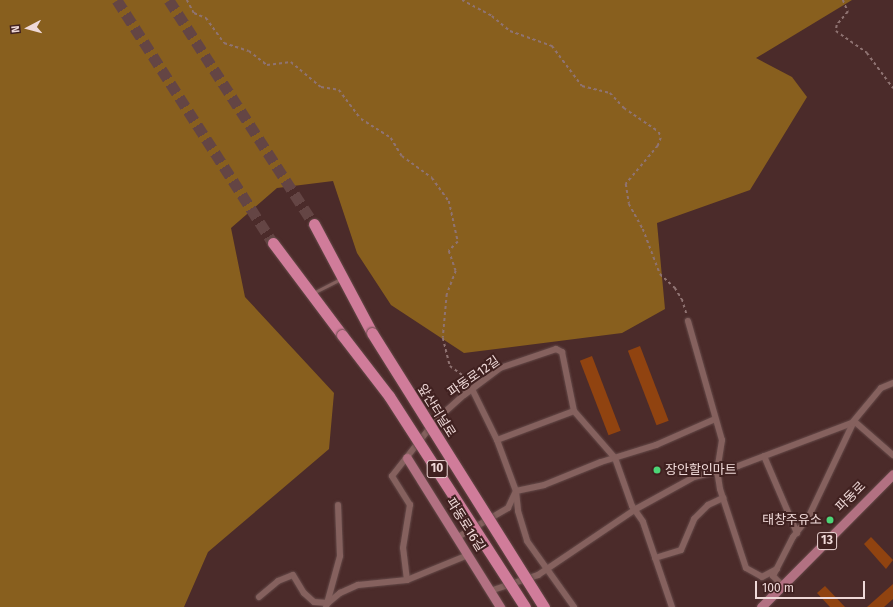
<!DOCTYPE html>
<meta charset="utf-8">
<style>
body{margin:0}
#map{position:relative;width:893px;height:607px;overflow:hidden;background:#4b2b2a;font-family:"Fira Sans","Noto Sans KR",sans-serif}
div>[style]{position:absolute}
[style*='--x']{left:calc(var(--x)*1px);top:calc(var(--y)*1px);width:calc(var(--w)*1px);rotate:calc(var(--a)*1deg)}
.forest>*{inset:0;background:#885f1e}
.building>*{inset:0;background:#904310;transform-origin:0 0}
.highway-tunnel>*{height:11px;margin-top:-5.5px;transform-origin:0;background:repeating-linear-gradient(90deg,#644544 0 11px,transparent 0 16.5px)}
.path>*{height:1.5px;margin-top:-0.75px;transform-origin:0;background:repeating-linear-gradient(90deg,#8f7372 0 3px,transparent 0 6px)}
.roads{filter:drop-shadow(0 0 1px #654a49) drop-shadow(0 0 1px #654a49)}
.lane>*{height:3px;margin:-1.5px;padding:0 1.5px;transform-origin:1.5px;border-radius:1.5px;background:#85615e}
.street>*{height:6px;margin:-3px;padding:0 3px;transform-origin:3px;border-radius:3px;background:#85615e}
.primary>*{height:9px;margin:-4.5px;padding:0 4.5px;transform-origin:4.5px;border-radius:4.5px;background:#b27182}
.highway>*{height:11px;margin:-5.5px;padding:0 5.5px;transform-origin:5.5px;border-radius:5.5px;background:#d07c9a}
.bridges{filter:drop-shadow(0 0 1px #654a49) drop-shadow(0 0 1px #654a49)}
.highway-bridge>*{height:11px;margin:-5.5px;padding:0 5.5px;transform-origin:5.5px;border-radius:5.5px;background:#d07c9a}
.dots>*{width:11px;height:11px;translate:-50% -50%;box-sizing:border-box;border:2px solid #402120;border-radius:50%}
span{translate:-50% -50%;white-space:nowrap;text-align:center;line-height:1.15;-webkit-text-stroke:4px #402120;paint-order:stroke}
.shield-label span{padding:1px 3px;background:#402120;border:1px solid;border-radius:3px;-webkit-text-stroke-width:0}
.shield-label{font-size:12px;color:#efd9d8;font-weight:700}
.street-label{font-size:13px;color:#efd9d8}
.poi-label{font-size:13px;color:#efd9d8}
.left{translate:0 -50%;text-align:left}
.right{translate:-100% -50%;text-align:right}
.north{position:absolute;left:8px;top:8px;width:40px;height:40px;-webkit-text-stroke:3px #402120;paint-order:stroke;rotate:264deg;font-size:11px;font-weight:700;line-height:16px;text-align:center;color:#efd9d8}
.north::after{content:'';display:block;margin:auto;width:14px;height:18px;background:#efd9d8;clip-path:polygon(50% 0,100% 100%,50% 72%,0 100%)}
.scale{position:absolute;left:755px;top:581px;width:110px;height:18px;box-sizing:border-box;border:2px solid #efd9d8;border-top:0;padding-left:5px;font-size:12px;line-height:14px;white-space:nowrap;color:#efd9d8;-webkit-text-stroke:3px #402120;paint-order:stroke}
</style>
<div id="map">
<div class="forest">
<i style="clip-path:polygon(0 0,852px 0,756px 58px,792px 77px,807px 97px,750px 190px,657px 223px,665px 309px,622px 333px,464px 353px,391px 305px,357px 253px,333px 181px,277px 188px,231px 228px,245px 297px,334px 393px,329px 449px,208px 552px,184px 607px,0 607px)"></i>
</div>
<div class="building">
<i style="left:640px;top:346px;width:80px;height:13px;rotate:69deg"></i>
<i style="left:592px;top:356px;width:80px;height:13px;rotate:69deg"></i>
<i style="clip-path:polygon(871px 537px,893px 560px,886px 569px,864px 544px)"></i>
<i style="clip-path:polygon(893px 584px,893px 599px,884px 607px,867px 607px)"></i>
<i style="clip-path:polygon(825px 586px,845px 607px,830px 607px,817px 593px)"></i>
</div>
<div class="highway-tunnel">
<i style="--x:117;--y:0;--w:289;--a:57.3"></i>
<i style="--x:169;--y:0;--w:267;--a:57.1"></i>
</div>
<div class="path">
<i style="--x:187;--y:0;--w:15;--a:62"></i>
<i style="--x:194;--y:13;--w:13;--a:23"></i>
<i style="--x:206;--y:18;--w:31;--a:54"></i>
<i style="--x:224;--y:43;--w:26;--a:18"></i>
<i style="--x:249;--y:51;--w:23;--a:38"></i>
<i style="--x:267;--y:65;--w:24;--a:-7"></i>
<i style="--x:291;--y:62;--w:39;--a:40"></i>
<i style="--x:321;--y:87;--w:18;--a:9"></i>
<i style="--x:339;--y:90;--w:36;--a:53"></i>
<i style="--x:361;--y:119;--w:36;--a:32"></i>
<i style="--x:391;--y:138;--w:21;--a:59"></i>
<i style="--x:402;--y:156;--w:37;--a:36"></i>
<i style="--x:432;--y:178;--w:29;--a:54"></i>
<i style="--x:449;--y:201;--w:42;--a:77.6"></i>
<i style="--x:458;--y:242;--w:13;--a:135"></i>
<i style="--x:449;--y:251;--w:21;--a:71"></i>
<i style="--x:456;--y:271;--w:25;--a:111"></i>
<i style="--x:447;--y:294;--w:44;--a:95.2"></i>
<i style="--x:443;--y:338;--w:29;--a:76"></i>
<i style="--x:450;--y:366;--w:27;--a:36"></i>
<i style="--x:462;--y:0;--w:34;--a:28"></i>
<i style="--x:492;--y:16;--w:23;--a:40"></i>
<i style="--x:510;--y:31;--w:45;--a:19.7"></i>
<i style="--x:552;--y:46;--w:50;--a:53.1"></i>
<i style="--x:582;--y:86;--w:29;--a:14"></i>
<i style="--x:610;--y:93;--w:21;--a:47"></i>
<i style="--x:624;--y:108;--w:42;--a:34.4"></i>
<i style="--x:659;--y:132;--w:6;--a:72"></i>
<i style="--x:661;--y:138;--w:9;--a:111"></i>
<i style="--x:658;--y:146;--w:50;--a:130.1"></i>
<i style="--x:626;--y:184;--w:20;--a:81"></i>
<i style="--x:629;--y:204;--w:29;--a:61"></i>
<i style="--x:643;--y:229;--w:48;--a:69.3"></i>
<i style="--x:660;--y:274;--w:21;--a:43"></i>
<i style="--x:675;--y:288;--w:13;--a:58"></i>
<i style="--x:682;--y:299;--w:17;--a:73"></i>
<i style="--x:843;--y:0;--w:13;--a:67"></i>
<i style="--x:848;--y:12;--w:17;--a:130"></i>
<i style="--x:837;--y:25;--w:6;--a:99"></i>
<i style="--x:836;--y:31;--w:38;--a:35"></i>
<i style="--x:867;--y:53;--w:44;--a:53.4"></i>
</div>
<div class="roads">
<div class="lane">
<i style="--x:313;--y:293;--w:30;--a:-27"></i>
</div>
<div class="street">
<i style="--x:688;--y:321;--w:124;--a:74.1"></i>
<i style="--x:722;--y:440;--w:30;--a:99"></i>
<i style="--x:717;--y:470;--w:19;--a:81"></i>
<i style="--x:720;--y:489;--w:83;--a:71.8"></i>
<i style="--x:746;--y:568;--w:18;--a:29"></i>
<i style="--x:762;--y:577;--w:17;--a:-28"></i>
<i style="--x:472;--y:389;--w:57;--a:63.9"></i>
<i style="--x:497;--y:440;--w:54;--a:69.6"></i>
<i style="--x:516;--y:491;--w:20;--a:84"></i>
<i style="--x:518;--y:511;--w:31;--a:73"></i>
<i style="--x:527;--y:541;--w:81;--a:54.5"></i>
<i style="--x:497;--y:440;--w:82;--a:-20.6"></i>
<i style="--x:764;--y:456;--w:84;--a:66.8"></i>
<i style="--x:460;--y:540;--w:4;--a:-124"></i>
<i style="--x:458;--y:537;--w:58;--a:-30.1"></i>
<i style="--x:508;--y:508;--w:19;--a:-65"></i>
<i style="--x:516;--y:491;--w:29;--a:-12"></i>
<i style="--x:544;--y:485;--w:61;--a:-22"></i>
<i style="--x:601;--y:462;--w:58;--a:-17.2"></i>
<i style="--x:656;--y:445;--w:64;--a:-23.8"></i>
<i style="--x:655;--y:558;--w:27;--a:-17"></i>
<i style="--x:681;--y:550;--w:34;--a:-67"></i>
<i style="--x:694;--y:519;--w:20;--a:-45"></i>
<i style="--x:708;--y:505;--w:17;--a:-25"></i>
<i style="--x:407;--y:580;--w:32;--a:-97"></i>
<i style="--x:403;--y:548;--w:44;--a:-80.8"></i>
<i style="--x:410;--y:505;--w:34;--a:-122"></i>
<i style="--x:392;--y:476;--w:71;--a:-51.8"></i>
<i style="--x:436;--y:420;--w:38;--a:-42"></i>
<i style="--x:464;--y:395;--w:45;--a:-36.9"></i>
<i style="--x:500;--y:368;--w:59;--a:-18.7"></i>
<i style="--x:556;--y:349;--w:7;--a:27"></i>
<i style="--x:562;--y:352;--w:60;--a:78.5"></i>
<i style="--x:574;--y:411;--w:62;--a:48.9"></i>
<i style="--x:615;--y:458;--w:51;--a:70.5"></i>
<i style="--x:632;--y:506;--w:19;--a:55"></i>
<i style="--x:643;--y:522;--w:90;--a:71.2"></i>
<i style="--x:782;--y:585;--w:13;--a:-135"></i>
<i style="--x:773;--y:576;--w:44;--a:-62.9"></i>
<i style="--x:793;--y:537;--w:24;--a:-52"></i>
<i style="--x:808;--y:518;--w:107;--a:-64.6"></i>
<i style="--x:854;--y:421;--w:52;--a:41.1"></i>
<i style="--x:488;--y:588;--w:4;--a:56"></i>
<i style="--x:490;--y:591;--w:51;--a:-18.4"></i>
<i style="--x:538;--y:575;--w:118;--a:-34"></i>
<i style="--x:636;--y:509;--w:66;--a:-28.9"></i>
<i style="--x:694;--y:477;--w:45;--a:-14"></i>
<i style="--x:738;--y:466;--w:122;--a:-20.7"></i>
<i style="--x:852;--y:423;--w:45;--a:-50.4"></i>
<i style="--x:881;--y:388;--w:13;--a:-23"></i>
<i style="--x:259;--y:597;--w:25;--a:-40"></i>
<i style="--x:278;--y:581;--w:16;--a:-22"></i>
<i style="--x:293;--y:575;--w:21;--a:59"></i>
<i style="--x:304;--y:593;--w:13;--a:42"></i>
<i style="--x:314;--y:602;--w:14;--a:4"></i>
<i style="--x:328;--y:603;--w:16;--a:-40"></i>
<i style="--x:340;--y:593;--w:20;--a:-24"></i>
<i style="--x:358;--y:585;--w:49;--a:-5.8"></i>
<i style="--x:407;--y:580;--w:66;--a:-22.3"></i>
<i style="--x:326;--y:607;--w:53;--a:-74.6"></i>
<i style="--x:340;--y:556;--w:51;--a:-92.2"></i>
</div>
<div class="primary">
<i style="--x:407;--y:458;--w:176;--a:58"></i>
<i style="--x:761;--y:607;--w:187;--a:-45.2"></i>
</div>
<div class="highway">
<i style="--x:314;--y:224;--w:123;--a:62"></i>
<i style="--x:273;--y:243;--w:115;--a:53.1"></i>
</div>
</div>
<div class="bridges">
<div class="highway-bridge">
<i style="--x:372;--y:333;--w:324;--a:57.9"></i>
<i style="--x:342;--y:335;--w:77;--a:52.4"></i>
<i style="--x:389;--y:396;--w:251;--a:57.2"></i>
</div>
</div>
<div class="dots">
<i style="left:657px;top:470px;background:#4cd677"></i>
<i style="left:830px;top:520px;background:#4cd677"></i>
</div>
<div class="shield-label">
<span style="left:437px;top:469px">10</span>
<span style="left:827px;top:541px">13</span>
</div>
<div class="street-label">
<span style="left:474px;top:377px;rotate:-35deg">파동로12길</span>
<span style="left:436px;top:411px;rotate:58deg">앞산터널로</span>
<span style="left:851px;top:497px;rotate:-45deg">파동로</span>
<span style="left:465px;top:525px;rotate:58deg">파동로16길</span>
</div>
<div class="poi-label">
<span class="left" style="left:665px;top:470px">장안할인마트</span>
<span class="right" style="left:822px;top:520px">태창주유소</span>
</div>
<div class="north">N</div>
<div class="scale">100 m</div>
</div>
